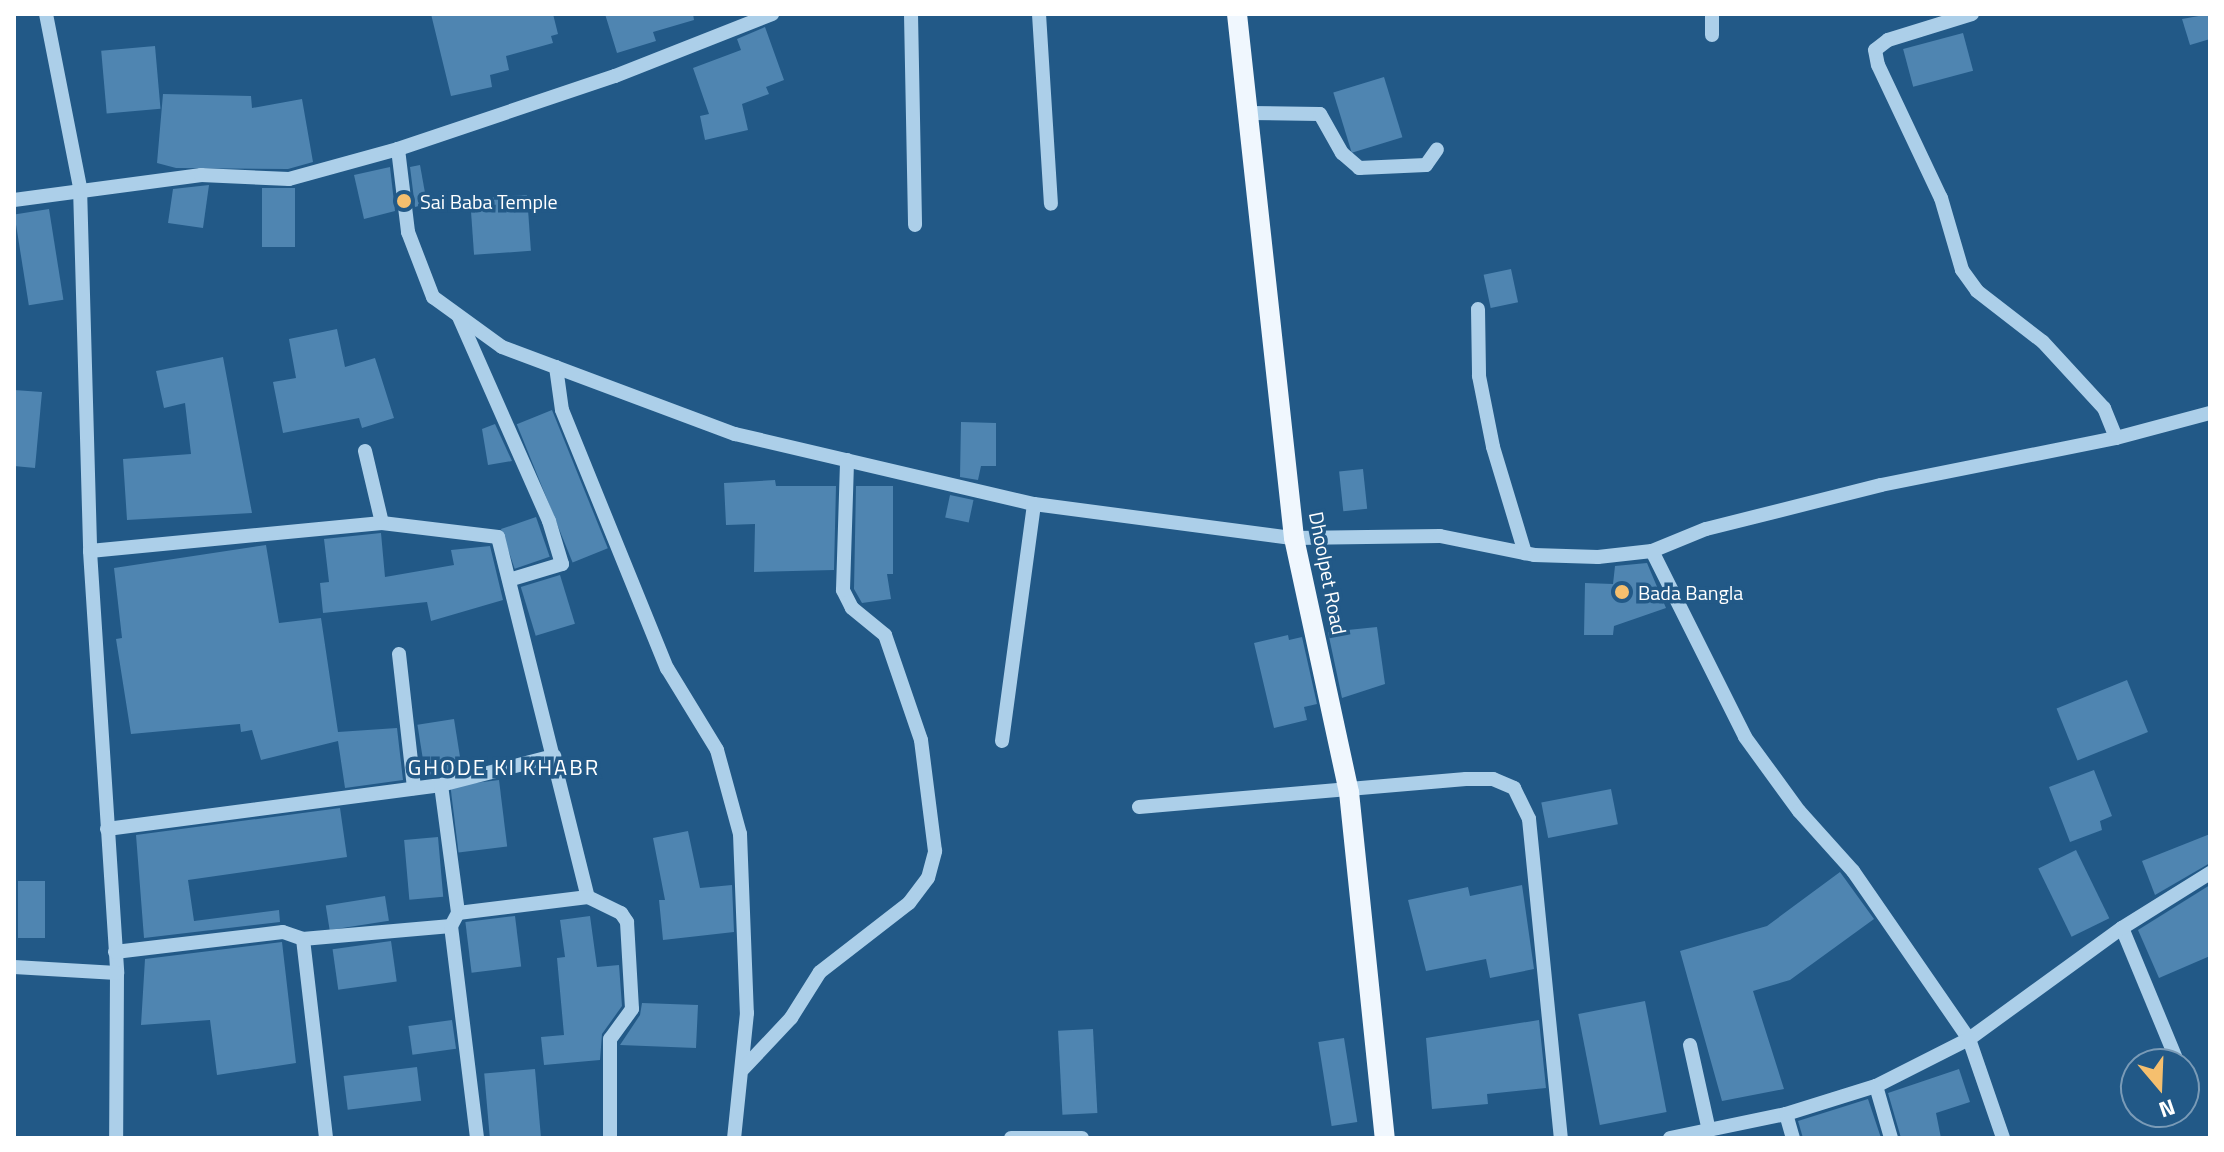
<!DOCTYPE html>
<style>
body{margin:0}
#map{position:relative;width:2224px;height:1152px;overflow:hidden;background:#225987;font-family:"Titillium Web",sans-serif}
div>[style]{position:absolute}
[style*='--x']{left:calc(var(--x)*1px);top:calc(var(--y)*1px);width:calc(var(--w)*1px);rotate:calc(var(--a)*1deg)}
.building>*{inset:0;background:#4f85b1;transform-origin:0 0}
.minor>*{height:14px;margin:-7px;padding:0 7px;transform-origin:7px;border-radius:7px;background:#accfe9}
.major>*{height:20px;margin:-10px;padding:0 10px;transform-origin:10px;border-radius:10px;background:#f0f7fe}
.dots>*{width:22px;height:22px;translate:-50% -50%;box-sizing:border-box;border:4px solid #225987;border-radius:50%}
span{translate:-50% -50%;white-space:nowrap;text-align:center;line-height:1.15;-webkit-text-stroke:7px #225987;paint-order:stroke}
.poi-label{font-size:20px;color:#fff}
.left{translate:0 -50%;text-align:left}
.street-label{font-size:20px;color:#fff}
.neighbourhood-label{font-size:22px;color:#fff;letter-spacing:2px}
.frame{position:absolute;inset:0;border:16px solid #fff;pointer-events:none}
.north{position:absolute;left:2120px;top:1048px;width:80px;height:80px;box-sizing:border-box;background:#225987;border:2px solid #7a9bb7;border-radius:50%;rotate:161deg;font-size:22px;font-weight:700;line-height:32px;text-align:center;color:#fff}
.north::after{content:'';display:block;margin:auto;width:28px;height:36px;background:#f5bf6e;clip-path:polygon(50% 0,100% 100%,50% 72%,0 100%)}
</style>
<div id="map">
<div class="building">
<i style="clip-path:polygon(431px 14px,553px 14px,558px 34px,551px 36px,553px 43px,506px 56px,509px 70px,490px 75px,492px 87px,451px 96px)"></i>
<i style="clip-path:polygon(605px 14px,693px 14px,694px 20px,653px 32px,656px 41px,617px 53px)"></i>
<i style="clip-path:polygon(2210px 14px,2210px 39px,2190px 45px,2182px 19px)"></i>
<i style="clip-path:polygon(765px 27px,784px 80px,766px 87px,769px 94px,742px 104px,748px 130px,705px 140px,700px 116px,709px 114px,693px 68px,741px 50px,737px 39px)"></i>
<i style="left:1963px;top:33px;width:39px;height:62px;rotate:75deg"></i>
<i style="left:155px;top:46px;width:63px;height:54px;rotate:85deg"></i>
<i style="left:1384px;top:77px;width:63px;height:53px;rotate:73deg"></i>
<i style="clip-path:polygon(163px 94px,251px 96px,252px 108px,302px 99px,313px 162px,288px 169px,176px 168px,157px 163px)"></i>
<i style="clip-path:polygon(420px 165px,427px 204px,415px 207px,410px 167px)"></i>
<i style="clip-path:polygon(390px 167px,395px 211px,364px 219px,354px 175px)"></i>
<i style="clip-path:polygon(209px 185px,203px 228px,168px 223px,173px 189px)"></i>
<i style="left:262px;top:188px;width:33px;height:59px"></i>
<i style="left:527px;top:195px;width:56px;height:57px;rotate:86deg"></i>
<i style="left:49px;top:209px;width:92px;height:35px;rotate:81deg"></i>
<i style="left:1511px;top:269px;width:34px;height:28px;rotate:78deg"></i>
<i style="clip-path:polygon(337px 329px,345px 367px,375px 358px,394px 418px,362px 428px,359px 418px,283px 433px,273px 382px,296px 378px,289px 339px)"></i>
<i style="clip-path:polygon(223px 357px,252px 513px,127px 520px,123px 459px,191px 454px,185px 403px,164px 408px,156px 371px)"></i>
<i style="clip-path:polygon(14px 390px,42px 392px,35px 468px,14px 466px)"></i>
<i style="left:552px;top:410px;width:149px;height:38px;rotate:68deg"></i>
<i style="clip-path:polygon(961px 422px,996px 423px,996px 466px,981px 466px,978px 480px,960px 477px)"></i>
<i style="clip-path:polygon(495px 424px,512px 461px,488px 465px,482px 429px)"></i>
<i style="left:1363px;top:469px;width:40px;height:24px;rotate:84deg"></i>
<i style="clip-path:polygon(775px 480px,776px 486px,836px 486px,834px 570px,754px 572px,755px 524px,726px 525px,724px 483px)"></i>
<i style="clip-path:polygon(856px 486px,893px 486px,893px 574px,887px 574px,891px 599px,862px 603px,854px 589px)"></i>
<i style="left:950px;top:495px;width:24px;height:23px;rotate:12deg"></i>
<i style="left:536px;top:517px;width:42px;height:37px;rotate:71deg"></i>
<i style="clip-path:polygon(381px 533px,385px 577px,454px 565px,451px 550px,490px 546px,503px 600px,431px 621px,427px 602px,323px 613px,320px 583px,329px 582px,324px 539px)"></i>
<i style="clip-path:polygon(266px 545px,279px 623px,321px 618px,338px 732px,397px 728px,403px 780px,345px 788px,338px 741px,261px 760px,252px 730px,241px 732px,240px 724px,131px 734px,116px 639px,122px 638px,114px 568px)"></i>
<i style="clip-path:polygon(1647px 563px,1666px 608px,1614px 626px,1613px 635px,1584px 635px,1585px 583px,1613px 584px,1615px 566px)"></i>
<i style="left:560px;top:575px;width:51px;height:41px;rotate:73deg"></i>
<i style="clip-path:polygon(1377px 627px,1385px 684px,1342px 698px,1328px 632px)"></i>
<i style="clip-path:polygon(1288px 635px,1289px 640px,1302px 637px,1317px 704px,1304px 707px,1307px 720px,1274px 728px,1254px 643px)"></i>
<i style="left:2127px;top:680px;width:56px;height:76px;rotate:68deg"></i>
<i style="left:454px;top:719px;width:51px;height:37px;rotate:81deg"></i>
<i style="clip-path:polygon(2094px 770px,2112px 816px,2100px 821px,2102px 830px,2070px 842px,2049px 787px)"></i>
<i style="left:499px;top:780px;width:67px;height:49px;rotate:83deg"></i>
<i style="left:1611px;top:789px;width:36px;height:71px;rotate:79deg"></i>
<i style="clip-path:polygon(340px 808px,347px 857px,188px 880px,194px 921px,279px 910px,280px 922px,144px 938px,136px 835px)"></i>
<i style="clip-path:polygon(688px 831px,700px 888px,732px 885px,734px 932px,663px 940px,659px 900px,665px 900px,653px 838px)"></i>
<i style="clip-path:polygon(2210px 834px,2210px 863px,2155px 895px,2142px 861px)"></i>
<i style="left:438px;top:837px;width:60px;height:34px;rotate:85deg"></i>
<i style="left:2076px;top:850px;width:76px;height:42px;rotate:64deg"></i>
<i style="clip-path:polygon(1840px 872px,1874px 919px,1790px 980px,1753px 991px,1784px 1089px,1722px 1101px,1680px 951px,1767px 926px)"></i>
<i style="left:18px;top:881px;width:27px;height:57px"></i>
<i style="clip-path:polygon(1522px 885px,1534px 969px,1490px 978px,1486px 959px,1426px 971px,1408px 900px,1468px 887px,1470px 896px)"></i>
<i style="clip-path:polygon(2210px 885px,2210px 956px,2159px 978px,2138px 930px)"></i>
<i style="left:385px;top:896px;width:25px;height:60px;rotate:81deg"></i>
<i style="left:515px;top:916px;width:51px;height:50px;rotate:83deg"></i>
<i style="clip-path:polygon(590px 916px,597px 967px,619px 965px,622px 1006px,602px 1034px,600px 1060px,544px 1065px,541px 1037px,564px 1035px,557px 958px,565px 957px,560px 920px)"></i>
<i style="left:391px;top:941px;width:41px;height:59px;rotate:82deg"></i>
<i style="clip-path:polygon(282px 942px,296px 1063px,217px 1075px,210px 1020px,141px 1025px,145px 959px)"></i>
<i style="left:1645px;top:1001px;width:113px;height:68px;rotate:79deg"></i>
<i style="clip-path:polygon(642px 1003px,698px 1005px,696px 1048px,620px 1045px,640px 1015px)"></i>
<i style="left:452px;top:1020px;width:29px;height:44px;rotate:82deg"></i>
<i style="clip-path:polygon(1539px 1020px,1546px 1088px,1487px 1094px,1488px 1104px,1432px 1109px,1426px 1038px)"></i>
<i style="left:1093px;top:1029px;width:84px;height:35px;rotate:87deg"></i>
<i style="left:1344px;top:1038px;width:85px;height:26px;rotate:81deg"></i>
<i style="left:417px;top:1067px;width:34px;height:74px;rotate:83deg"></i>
<i style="left:535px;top:1069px;width:69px;height:51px;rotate:85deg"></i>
<i style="clip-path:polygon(1959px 1069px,1970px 1102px,1936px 1113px,1941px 1138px,1901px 1138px,1888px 1093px)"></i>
<i style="clip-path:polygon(1868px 1099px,1881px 1138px,1803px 1138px,1798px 1121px)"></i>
</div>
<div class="minor">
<i style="--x:46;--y:14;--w:176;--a:78.9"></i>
<i style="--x:80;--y:187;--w:364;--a:88.4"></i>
<i style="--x:90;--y:551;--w:423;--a:86.3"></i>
<i style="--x:117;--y:973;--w:165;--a:90.3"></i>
<i style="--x:911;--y:14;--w:211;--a:88.9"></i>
<i style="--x:1039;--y:14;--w:190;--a:86.4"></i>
<i style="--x:1712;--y:14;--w:21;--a:90"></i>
<i style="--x:1972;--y:14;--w:88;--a:162.8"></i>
<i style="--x:1888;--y:40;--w:16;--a:142"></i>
<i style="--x:1875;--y:50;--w:15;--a:79"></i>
<i style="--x:1878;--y:65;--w:147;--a:64.7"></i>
<i style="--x:1941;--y:198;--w:75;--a:73.7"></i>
<i style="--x:1962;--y:270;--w:26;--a:54"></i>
<i style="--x:1977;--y:291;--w:83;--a:37.7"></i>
<i style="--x:2043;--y:342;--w:90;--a:47.3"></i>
<i style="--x:2104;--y:408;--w:32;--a:68"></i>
<i style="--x:1248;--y:113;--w:72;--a:0.8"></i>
<i style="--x:1320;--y:114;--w:45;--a:60.6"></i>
<i style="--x:1342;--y:153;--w:23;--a:41"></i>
<i style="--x:1359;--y:168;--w:67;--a:-2.6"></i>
<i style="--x:1426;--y:165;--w:19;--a:-55"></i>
<i style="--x:398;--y:149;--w:84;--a:83.1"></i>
<i style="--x:408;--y:232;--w:70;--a:69"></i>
<i style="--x:433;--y:297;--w:85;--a:35.9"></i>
<i style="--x:502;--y:347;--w:249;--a:20.5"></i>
<i style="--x:735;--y:434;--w:307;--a:13.2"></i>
<i style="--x:1034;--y:504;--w:262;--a:7.5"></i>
<i style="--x:1294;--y:538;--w:146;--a:-0.8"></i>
<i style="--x:1440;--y:536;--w:96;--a:11.4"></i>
<i style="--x:1534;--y:555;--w:64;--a:1.8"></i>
<i style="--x:1598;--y:557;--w:54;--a:-6.3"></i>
<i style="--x:1652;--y:551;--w:58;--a:-22.2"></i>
<i style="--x:1706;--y:529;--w:180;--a:-14.1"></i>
<i style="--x:1881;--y:485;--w:240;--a:-11.3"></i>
<i style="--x:2116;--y:438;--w:97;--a:-14.9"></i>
<i style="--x:14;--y:200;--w:189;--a:-7.6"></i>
<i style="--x:201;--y:175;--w:88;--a:2.6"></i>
<i style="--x:289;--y:179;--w:113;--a:-15.4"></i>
<i style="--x:398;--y:149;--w:229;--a:-18.6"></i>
<i style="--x:615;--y:76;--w:169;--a:-21.5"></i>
<i style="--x:1478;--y:309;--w:67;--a:89.1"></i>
<i style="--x:1479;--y:376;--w:72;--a:78.8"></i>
<i style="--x:1493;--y:447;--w:111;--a:73.2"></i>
<i style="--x:459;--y:317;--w:223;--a:66.2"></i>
<i style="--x:549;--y:521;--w:45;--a:73.2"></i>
<i style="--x:562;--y:564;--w:55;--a:163.2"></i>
<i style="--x:556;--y:367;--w:43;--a:82.1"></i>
<i style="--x:562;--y:410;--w:279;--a:67.9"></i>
<i style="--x:667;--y:668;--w:96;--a:58.6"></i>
<i style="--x:717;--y:750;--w:87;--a:74.7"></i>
<i style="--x:740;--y:834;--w:179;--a:87.8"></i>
<i style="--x:747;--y:1013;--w:126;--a:95.9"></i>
<i style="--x:382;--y:523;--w:117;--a:6.9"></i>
<i style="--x:498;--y:537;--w:371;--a:76"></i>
<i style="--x:588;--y:897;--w:37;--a:26"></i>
<i style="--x:621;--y:913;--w:11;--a:56"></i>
<i style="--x:627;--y:922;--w:87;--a:86.7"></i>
<i style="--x:632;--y:1009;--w:37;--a:126"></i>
<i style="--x:610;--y:1039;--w:99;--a:90"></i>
<i style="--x:90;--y:551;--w:293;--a:-5.5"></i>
<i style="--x:382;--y:523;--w:74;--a:-103.3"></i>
<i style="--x:1652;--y:551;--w:208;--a:63.4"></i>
<i style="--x:1745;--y:737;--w:92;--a:53.9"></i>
<i style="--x:1799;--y:811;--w:81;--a:48"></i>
<i style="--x:1853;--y:871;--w:204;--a:55.4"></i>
<i style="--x:1969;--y:1039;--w:105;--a:71"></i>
<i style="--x:399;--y:654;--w:135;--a:83.6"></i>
<i style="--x:1002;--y:741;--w:239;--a:-82.3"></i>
<i style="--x:441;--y:785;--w:117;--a:-14.4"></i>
<i style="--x:1139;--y:807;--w:328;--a:-4.9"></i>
<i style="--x:1466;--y:779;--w:27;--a:0"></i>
<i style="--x:1493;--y:779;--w:23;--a:23"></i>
<i style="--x:1514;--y:788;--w:34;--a:64"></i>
<i style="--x:1529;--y:819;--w:321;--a:84.3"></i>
<i style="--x:107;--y:829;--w:337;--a:-7.5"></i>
<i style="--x:441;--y:785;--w:129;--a:82.4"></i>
<i style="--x:458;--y:913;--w:15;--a:118"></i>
<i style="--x:451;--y:926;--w:149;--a:175"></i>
<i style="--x:303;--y:939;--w:200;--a:83.4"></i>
<i style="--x:458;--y:913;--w:131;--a:-7"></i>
<i style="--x:451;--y:926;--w:214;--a:83"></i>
<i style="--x:2122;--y:928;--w:146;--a:67.5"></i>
<i style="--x:115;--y:952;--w:169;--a:-6.8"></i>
<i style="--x:283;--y:932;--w:21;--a:19"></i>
<i style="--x:14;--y:967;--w:103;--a:3.3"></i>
<i style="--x:1690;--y:1045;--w:88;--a:77.5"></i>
<i style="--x:743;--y:1069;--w:70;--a:-46.7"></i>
<i style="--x:791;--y:1018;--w:54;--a:-57.8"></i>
<i style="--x:820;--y:972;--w:113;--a:-37.8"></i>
<i style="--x:909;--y:903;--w:31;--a:-53"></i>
<i style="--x:928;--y:878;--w:28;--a:-75"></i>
<i style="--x:935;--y:851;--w:112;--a:-97.2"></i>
<i style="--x:921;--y:740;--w:111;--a:-108.9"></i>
<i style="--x:885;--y:635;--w:43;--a:-140.7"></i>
<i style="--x:852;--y:608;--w:20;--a:-117"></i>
<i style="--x:843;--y:590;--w:130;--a:-88.2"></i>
<i style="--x:1876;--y:1086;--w:54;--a:73.9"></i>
<i style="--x:1786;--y:1114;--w:25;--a:74"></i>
<i style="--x:1011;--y:1138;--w:71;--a:0"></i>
<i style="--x:1670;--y:1138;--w:118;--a:-11.7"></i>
<i style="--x:1786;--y:1114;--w:94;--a:-17.3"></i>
<i style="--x:1876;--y:1086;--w:104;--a:-26.8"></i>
<i style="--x:1969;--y:1039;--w:189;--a:-36"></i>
<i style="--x:2122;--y:928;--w:104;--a:-32"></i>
</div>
<div class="major">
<i style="--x:1237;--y:14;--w:527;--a:83.79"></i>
<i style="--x:1294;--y:538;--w:260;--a:77.8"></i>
<i style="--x:1349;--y:792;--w:348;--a:84.1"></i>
</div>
<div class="dots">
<i style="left:404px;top:201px;background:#f5bf6e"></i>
<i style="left:1622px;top:592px;background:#f5bf6e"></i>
</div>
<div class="poi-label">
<span class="left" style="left:420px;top:201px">Sai Baba Temple</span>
<span class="left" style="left:1638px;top:592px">Bada Bangla</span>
</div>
<div class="street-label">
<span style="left:1328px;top:573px;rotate:79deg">Dhoolpet Road</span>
</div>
<div class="neighbourhood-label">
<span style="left:504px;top:768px">GHODE KI KHABR</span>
</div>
<div class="frame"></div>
<div class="north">N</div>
</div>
